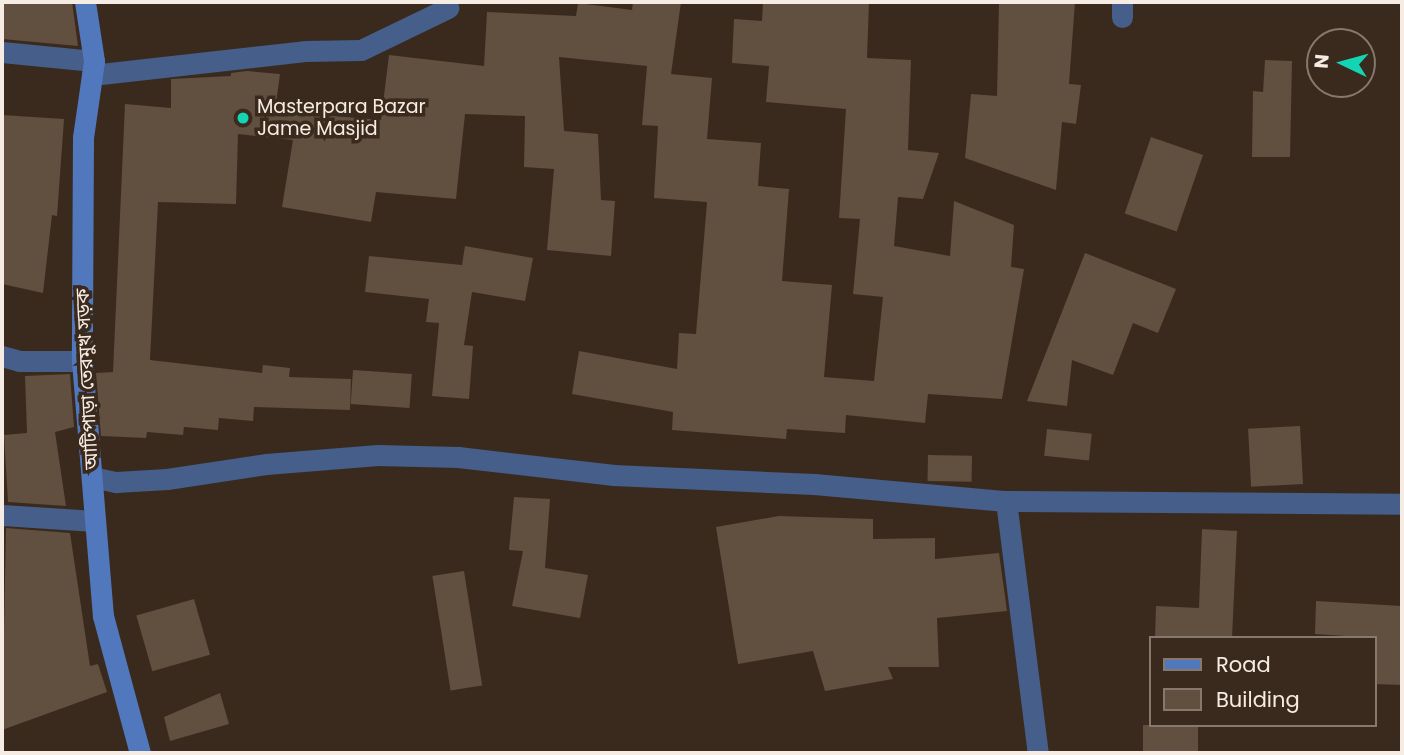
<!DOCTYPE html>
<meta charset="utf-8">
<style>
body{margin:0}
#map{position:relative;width:1404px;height:755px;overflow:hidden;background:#3a2a1d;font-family:Poppins,"Noto Sans Bengali",sans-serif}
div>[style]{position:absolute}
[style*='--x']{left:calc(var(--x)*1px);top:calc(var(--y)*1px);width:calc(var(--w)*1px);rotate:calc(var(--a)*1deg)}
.building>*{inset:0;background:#614f40;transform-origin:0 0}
.street>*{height:21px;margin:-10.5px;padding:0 10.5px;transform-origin:10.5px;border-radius:10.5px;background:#455e8a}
.secondary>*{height:21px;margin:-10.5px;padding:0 10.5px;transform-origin:10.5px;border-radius:10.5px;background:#5178bd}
.dots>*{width:19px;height:19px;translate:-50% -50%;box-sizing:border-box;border:4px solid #3a2a1d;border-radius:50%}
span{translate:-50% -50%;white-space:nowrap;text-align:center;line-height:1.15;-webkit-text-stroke:7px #3a2a1d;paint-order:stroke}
.poi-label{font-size:19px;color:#f7ece3}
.left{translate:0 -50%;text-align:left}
.street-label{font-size:19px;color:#f7ece3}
.frame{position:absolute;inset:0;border:4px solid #f7ece3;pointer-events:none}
.legend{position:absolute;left:1149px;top:636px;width:228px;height:91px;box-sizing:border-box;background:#3a2a1d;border:2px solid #86786c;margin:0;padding:9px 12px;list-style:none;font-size:21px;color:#f7ece3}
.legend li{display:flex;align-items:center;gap:14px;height:35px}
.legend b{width:35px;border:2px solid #86786c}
.north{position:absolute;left:1306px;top:28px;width:70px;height:70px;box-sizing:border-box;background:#3a2a1d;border:2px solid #86786c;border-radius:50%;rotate:275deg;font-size:19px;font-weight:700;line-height:28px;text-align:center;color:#f7ece3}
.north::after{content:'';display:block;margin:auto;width:24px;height:32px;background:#13d5b3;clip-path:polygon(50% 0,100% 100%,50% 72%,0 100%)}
</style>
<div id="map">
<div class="building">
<i style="clip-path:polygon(2px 2px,72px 2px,78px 46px,2px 39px)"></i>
<i style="clip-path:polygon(633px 2px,681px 2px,671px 74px,712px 78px,707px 139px,761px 143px,758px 186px,789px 189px,782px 281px,832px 285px,824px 377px,874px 381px,883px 297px,853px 294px,860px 219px,839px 218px,846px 109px,766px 102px,769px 66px,732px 63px,734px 19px,762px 21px,763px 2px,869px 2px,867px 58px,911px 60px,908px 150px,939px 153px,923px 199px,898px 197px,894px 246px,950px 256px,954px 201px,1014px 225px,1011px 267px,1024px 269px,1002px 399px,928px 394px,925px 423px,846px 415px,845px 433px,787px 429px,786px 439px,672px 430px,673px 412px,572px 394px,579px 351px,677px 369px,679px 333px,696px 334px,707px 202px,654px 198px,658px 126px,642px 125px,647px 66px,559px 57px,564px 131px,598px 134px,601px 200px,615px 201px,611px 256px,547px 250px,554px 169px,524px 167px,525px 116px,465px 114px,456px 199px,376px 192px,371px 222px,282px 207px,293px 140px,238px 134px,236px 204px,158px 202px,150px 360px,262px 373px,263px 365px,290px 368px,289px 377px,351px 379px,350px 410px,254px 407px,253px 421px,219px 418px,218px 430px,184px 427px,183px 435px,147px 432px,146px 438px,101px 436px,96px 373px,113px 372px,125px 104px,171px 108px,171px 79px,231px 76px,231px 73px,247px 71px,280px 74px,275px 111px,381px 120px,389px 55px,484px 66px,487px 12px,576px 16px,578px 3px,632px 10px)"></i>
<i style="clip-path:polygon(999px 2px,1075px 2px,1069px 84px,1081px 85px,1076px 124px,1062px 122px,1056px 190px,965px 158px,971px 94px,997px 96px)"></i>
<i style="clip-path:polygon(1265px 60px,1292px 61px,1290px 157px,1252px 157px,1253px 91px,1263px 92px)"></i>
<i style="clip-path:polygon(2px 115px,64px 119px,57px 216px,52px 215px,43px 293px,2px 284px)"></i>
<i style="left:1151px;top:137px;width:55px;height:81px;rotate:19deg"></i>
<i style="clip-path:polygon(465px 246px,533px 258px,525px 301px,472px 292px,464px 345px,473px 346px,469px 399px,432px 396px,439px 323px,426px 322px,429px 299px,365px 292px,369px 256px,462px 265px)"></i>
<i style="clip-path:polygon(1085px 253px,1176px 289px,1158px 333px,1133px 323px,1113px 375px,1072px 360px,1067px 406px,1027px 401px)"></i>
<i style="left:353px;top:370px;width:59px;height:34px;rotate:4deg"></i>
<i style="clip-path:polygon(70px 374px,74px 427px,55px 432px,66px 506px,8px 502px,4px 435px,27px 433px,25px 376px)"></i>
<i style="left:1300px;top:426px;width:58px;height:52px;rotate:87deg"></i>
<i style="left:1047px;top:429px;width:45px;height:27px;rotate:6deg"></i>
<i style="left:928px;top:455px;width:44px;height:26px;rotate:1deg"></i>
<i style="clip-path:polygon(514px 497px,550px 499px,545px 568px,588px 575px,580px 618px,512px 606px,523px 551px,509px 550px)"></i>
<i style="clip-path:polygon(779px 516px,873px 519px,873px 539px,935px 538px,935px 559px,999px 553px,1007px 611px,937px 618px,939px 667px,888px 667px,893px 679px,825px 691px,813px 651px,738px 664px,716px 527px)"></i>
<i style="clip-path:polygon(6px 528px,70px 533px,90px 666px,98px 664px,107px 692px,2px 730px)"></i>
<i style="clip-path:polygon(1202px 529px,1237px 531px,1232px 638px,1155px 638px,1156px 606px,1199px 608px)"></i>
<i style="left:464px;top:571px;width:116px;height:32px;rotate:81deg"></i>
<i style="left:194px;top:599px;width:58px;height:60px;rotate:74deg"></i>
<i style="clip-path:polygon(1316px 601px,1402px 606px,1402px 685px,1374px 684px,1374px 638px,1315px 634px)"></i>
<i style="clip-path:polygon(220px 693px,229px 724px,170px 741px,164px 717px)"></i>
<i style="left:1143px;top:725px;width:55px;height:28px"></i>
</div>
<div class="street">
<i style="--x:1122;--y:2;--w:15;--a:90"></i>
<i style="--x:2;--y:52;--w:92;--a:5.6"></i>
<i style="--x:92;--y:75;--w:214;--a:-6.4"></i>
<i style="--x:305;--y:51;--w:56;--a:-1"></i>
<i style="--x:361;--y:50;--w:97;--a:-25.8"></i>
<i style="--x:2;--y:356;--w:18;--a:16"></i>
<i style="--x:19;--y:361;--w:63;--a:0"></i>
<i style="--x:92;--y:477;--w:25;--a:12"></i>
<i style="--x:116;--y:482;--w:51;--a:-3.4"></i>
<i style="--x:167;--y:479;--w:100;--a:-8.6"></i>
<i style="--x:266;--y:464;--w:112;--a:-4.6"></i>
<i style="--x:378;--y:455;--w:80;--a:1.4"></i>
<i style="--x:458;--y:457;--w:157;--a:6.6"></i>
<i style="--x:614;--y:475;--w:200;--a:2.6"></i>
<i style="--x:814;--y:484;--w:193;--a:5.1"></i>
<i style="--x:1006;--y:501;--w:396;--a:0.4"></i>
<i style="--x:1006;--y:501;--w:254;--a:82.8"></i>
<i style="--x:2;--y:515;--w:93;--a:3.7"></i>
</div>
<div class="secondary">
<i style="--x:85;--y:2;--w:60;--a:81.3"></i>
<i style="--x:94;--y:61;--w:77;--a:98.2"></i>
<i style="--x:83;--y:137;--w:224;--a:90.3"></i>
<i style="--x:82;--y:361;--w:256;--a:85.3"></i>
<i style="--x:103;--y:616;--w:142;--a:74.9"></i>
</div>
<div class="dots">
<i style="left:243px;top:118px;background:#13d5b3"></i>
</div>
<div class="poi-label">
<span class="left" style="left:257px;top:118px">Masterpara Bazar<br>Jame Masjid</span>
</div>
<div class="street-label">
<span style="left:87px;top:379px;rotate:-93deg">আটিপাড়া তেরমুখ সড়ক</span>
</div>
<div class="frame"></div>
<ul class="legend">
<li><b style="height:9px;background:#5178bd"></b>Road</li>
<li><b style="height:19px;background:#614f40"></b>Building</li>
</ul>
<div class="north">N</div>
</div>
